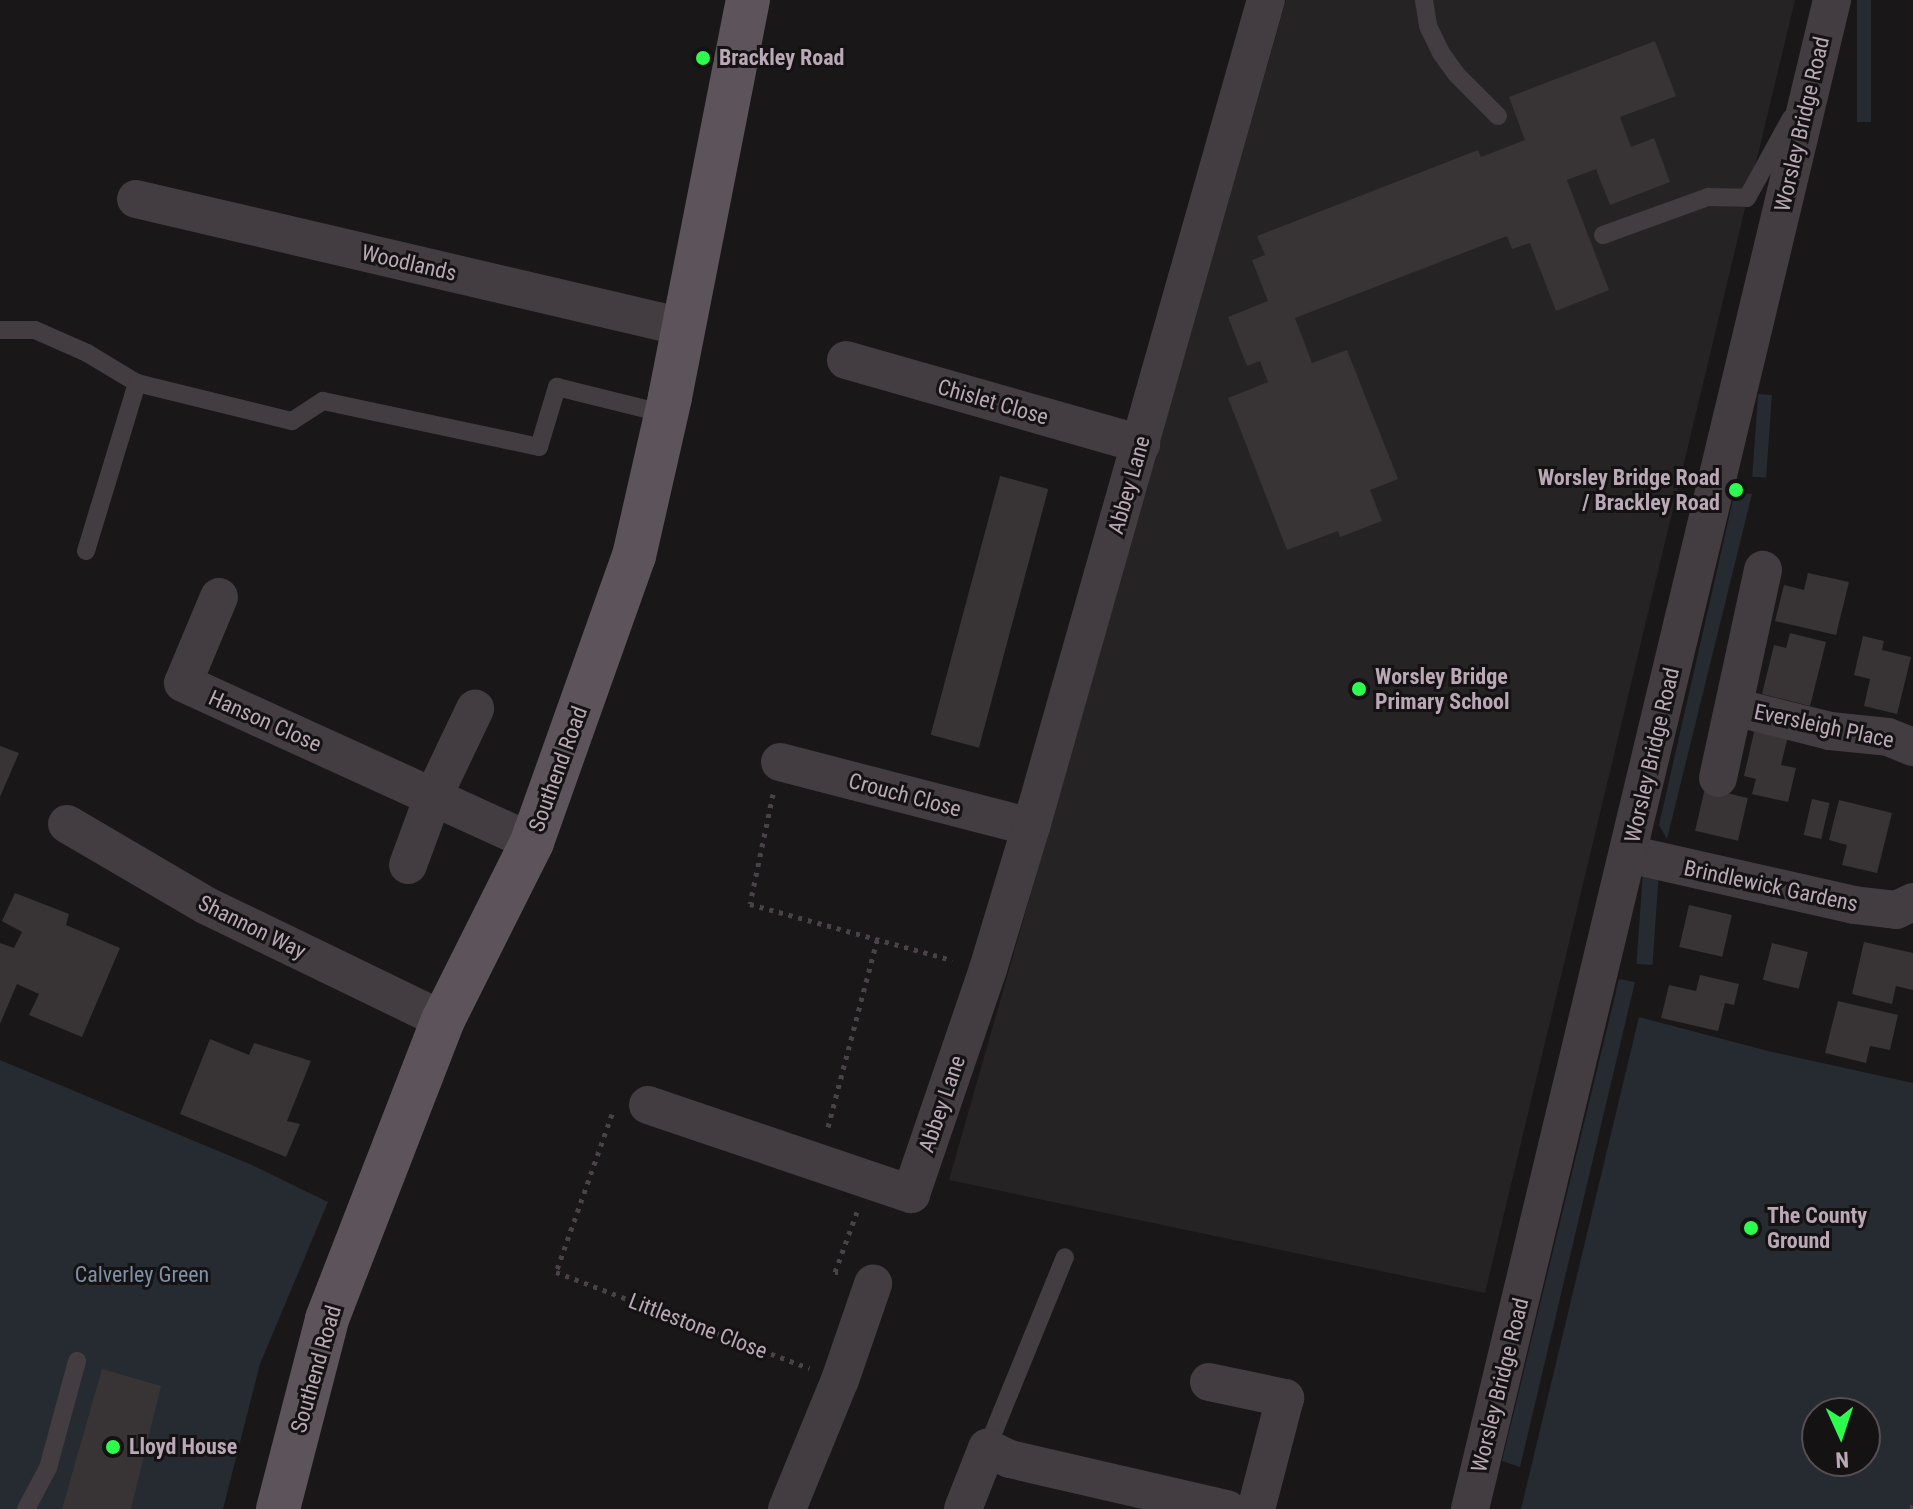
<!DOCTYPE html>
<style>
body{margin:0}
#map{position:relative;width:1913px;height:1509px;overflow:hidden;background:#191718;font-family:"Roboto Condensed",sans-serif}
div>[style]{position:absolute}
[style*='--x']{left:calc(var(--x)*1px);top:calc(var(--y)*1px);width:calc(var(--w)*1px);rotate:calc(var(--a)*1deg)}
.built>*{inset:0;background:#262324}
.green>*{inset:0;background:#262a31;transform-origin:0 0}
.building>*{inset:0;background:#383436;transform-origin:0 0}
.path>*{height:5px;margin-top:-2.5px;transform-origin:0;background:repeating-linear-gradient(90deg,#4a4149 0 4px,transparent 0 10px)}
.service>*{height:18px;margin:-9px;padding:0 9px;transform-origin:9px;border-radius:9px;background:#433c41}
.minor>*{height:38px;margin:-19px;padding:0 19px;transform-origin:19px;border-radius:19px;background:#433c41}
.primary>*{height:44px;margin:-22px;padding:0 22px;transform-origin:22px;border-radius:22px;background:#5d535b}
.dots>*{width:22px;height:22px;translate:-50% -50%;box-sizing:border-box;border:4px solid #141213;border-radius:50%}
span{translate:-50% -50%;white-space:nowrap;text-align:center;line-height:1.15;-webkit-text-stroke:6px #141213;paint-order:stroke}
.poi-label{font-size:22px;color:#baa8b6;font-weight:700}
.left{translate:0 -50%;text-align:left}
.right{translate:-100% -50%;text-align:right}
.street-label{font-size:22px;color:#baa8b6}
.park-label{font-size:22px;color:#7e90a6}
.north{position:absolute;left:1801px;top:1397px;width:80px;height:80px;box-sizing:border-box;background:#141213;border:2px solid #564e54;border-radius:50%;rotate:177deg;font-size:22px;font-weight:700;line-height:32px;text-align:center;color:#baa8b6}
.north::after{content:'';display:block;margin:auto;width:28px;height:36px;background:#2cfc4c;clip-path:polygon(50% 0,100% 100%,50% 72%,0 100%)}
</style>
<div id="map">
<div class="built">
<i style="clip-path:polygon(1286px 0,1795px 0,1485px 1293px,949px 1180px)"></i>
</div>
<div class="green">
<i style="left:1857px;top:0;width:14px;height:122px"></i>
<i style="left:1758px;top:394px;width:14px;height:83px;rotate:4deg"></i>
<i style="clip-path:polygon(1735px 491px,1752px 494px,1667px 839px,1659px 825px)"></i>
<i style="left:1643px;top:871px;width:16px;height:93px;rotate:4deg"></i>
<i style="clip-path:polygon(1619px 979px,1635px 982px,1520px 1467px,1502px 1461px)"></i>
<i style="clip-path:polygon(evenodd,1639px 1017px,1768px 1051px,1913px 1083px,1913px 1509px,1521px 1509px,1639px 1017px,1817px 1413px,1865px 1413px,1865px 1461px,1817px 1461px,1817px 1413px)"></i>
<i style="clip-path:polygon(0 1060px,252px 1165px,328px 1202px,260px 1364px,223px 1509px,0 1509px)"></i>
</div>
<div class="building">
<i style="clip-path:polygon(1655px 41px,1676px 96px,1620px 117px,1631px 147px,1654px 138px,1670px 182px,1610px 205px,1596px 169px,1567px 180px,1609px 290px,1556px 311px,1530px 243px,1512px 249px,1507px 236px,1295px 318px,1312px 363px,1347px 350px,1398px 479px,1370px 490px,1382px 521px,1340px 537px,1338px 531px,1287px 550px,1228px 398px,1268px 382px,1260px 361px,1247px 366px,1228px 317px,1268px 301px,1252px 260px,1265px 255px,1257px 236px,1478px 150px,1481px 157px,1525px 140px,1509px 97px)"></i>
<i style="left:1000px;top:476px;width:50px;height:268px;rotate:15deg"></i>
<i style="clip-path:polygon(1808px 573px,1849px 582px,1836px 635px,1775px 621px,1784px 585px,1804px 590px)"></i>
<i style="clip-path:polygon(1790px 633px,1826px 642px,1810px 706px,1762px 694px,1774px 645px,1786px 648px)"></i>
<i style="clip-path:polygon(1863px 636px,1884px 641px,1882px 650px,1911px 657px,1897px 714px,1864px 706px,1870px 679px,1854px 675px)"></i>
<i style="clip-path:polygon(1755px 728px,1788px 736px,1781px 765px,1796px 768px,1788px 802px,1752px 794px,1756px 779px,1744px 776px)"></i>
<i style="clip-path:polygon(0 746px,19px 753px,0 797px)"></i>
<i style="left:1705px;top:788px;width:44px;height:44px;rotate:13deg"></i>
<i style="left:1812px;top:799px;width:18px;height:37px;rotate:13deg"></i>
<i style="clip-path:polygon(1839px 800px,1892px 813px,1877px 873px,1842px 865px,1847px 845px,1829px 840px)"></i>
<i style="clip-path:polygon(15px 893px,69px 914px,66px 925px,120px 948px,82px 1037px,29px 1015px,39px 994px,17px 984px,0 1024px,0 943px,14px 948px,22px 932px,2px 921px)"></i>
<i style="left:1689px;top:905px;width:44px;height:43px;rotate:13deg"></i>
<i style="clip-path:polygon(1864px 942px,1913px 953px,1913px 990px,1896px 986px,1892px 1004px,1852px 994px)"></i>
<i style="left:1772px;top:943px;width:37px;height:38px;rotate:14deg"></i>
<i style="clip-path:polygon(1700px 975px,1739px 984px,1734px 1005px,1725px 1003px,1718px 1031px,1661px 1018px,1669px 985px,1696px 991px)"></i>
<i style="clip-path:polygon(1838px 1001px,1898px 1015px,1890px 1050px,1870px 1046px,1866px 1063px,1825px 1053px)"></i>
<i style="clip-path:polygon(210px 1039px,249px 1055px,254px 1043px,311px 1061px,287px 1121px,300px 1124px,286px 1157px,180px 1114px)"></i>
<i style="clip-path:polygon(102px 1369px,161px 1386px,131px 1509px,62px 1509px)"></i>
</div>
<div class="path">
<i style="--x:773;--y:794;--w:112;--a:101.8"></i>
<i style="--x:750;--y:904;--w:210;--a:15.5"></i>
<i style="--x:612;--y:1114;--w:168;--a:109.5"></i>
<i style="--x:556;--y:1272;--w:271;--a:20.8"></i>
<i style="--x:828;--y:1127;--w:193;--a:-75.3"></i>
<i style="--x:838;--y:1272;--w:3;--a:180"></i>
<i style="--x:835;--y:1272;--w:64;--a:-69.9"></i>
<i style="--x:1912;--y:1509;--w:6;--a:-81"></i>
</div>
<div class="service">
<i style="--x:1424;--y:0;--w:26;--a:81"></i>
<i style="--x:1428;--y:26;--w:30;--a:64"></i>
<i style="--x:1441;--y:53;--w:27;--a:54"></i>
<i style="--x:1457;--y:75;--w:58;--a:45"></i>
<i style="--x:1603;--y:235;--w:112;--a:-19.9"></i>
<i style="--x:1708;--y:197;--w:39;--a:1"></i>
<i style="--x:1747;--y:198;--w:91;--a:-61.2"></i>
<i style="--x:0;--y:330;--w:35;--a:0"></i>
<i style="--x:35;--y:330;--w:57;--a:23.9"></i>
<i style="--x:87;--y:353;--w:58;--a:31"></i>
<i style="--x:86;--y:551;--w:176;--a:-73.1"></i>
<i style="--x:137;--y:383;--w:160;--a:13.8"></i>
<i style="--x:292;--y:421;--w:37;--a:-33"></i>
<i style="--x:323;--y:401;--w:221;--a:12"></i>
<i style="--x:539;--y:447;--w:63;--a:-73.3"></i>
<i style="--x:557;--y:387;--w:112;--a:13.9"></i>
<i style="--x:987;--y:1448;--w:206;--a:-67.8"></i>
<i style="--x:26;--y:1509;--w:47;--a:-61.8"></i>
<i style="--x:48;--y:1468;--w:111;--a:-74.8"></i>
</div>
<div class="minor">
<i style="--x:136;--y:199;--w:562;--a:13.17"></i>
<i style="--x:846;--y:360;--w:307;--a:15.9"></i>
<i style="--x:219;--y:597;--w:93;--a:112.7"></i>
<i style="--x:183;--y:683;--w:384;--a:24.5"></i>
<i style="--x:1734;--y:707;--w:99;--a:14"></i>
<i style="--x:1830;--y:731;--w:58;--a:5.9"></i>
<i style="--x:1888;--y:737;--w:27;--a:22"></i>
<i style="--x:780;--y:762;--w:259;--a:14.5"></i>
<i style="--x:1718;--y:778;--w:213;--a:-77.8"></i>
<i style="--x:67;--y:824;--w:162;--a:30.4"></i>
<i style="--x:207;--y:906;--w:262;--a:25.8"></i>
<i style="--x:1628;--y:854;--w:232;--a:12.7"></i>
<i style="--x:1854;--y:905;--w:42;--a:6.8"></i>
<i style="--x:1896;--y:910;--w:19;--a:-25"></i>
<i style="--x:408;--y:865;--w:72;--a:-69.8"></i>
<i style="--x:433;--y:797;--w:98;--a:-64.5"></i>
<i style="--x:648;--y:1105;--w:278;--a:18.7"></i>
<i style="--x:911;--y:1194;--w:238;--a:-71.1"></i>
<i style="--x:988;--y:969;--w:148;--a:-73.2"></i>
<i style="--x:1031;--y:827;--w:860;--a:-74.14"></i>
<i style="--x:1209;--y:1382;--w:78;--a:11.9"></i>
<i style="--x:1285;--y:1398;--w:115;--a:104.6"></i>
<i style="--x:787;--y:1509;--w:139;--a:-67.7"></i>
<i style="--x:840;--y:1380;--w:102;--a:-71"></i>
<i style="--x:963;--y:1509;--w:66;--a:-68.5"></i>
<i style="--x:987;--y:1448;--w:25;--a:26"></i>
<i style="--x:1010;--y:1459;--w:223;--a:13"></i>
<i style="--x:1470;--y:1509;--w:1552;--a:-76.51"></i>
</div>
<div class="primary">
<i style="--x:278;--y:1509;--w:196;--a:-75.5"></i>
<i style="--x:327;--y:1319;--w:321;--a:-68.8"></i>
<i style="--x:443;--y:1020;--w:199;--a:-63.4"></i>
<i style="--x:532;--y:842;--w:304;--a:-70.4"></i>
<i style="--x:634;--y:556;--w:163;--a:-77.2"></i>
<i style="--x:670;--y:397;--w:405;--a:-78.9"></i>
</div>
<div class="dots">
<i style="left:703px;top:58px;background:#2cfc4c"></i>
<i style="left:1736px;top:490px;background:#2cfc4c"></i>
<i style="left:1359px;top:689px;background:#2cfc4c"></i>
<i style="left:1751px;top:1228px;background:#2cfc4c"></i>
<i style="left:113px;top:1447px;background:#2cfc4c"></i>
</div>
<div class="poi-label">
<span class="left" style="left:719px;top:58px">Brackley Road</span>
<span class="right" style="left:1720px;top:490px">Worsley Bridge Road<br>/ Brackley Road</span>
<span class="left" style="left:1375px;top:689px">Worsley Bridge<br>Primary School</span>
<span class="left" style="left:1767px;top:1228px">The County<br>Ground</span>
<span class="left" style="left:129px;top:1447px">Lloyd House</span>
</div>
<div class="street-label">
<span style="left:1802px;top:124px;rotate:-77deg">Worsley Bridge Road</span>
<span style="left:409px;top:263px;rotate:13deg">Woodlands</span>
<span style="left:993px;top:402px;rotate:16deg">Chislet Close</span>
<span style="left:1129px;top:485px;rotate:-74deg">Abbey Lane</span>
<span style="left:265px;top:721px;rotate:24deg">Hanson Close</span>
<span style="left:1824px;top:726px;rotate:12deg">Eversleigh Place</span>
<span style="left:1652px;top:755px;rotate:-77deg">Worsley Bridge Road</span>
<span style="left:558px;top:769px;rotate:-70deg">Southend Road</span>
<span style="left:905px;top:795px;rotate:15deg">Crouch Close</span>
<span style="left:1771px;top:886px;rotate:12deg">Brindlewick Gardens</span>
<span style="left:252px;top:927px;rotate:26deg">Shannon Way</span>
<span style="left:942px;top:1104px;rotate:-71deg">Abbey Lane</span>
<span style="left:698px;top:1326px;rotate:21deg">Littlestone Close</span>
<span style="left:316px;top:1369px;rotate:-74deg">Southend Road</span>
<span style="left:1500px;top:1385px;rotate:-76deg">Worsley Bridge Road</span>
</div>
<div class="park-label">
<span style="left:142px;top:1275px">Calverley Green</span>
</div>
<div class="north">N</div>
</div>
